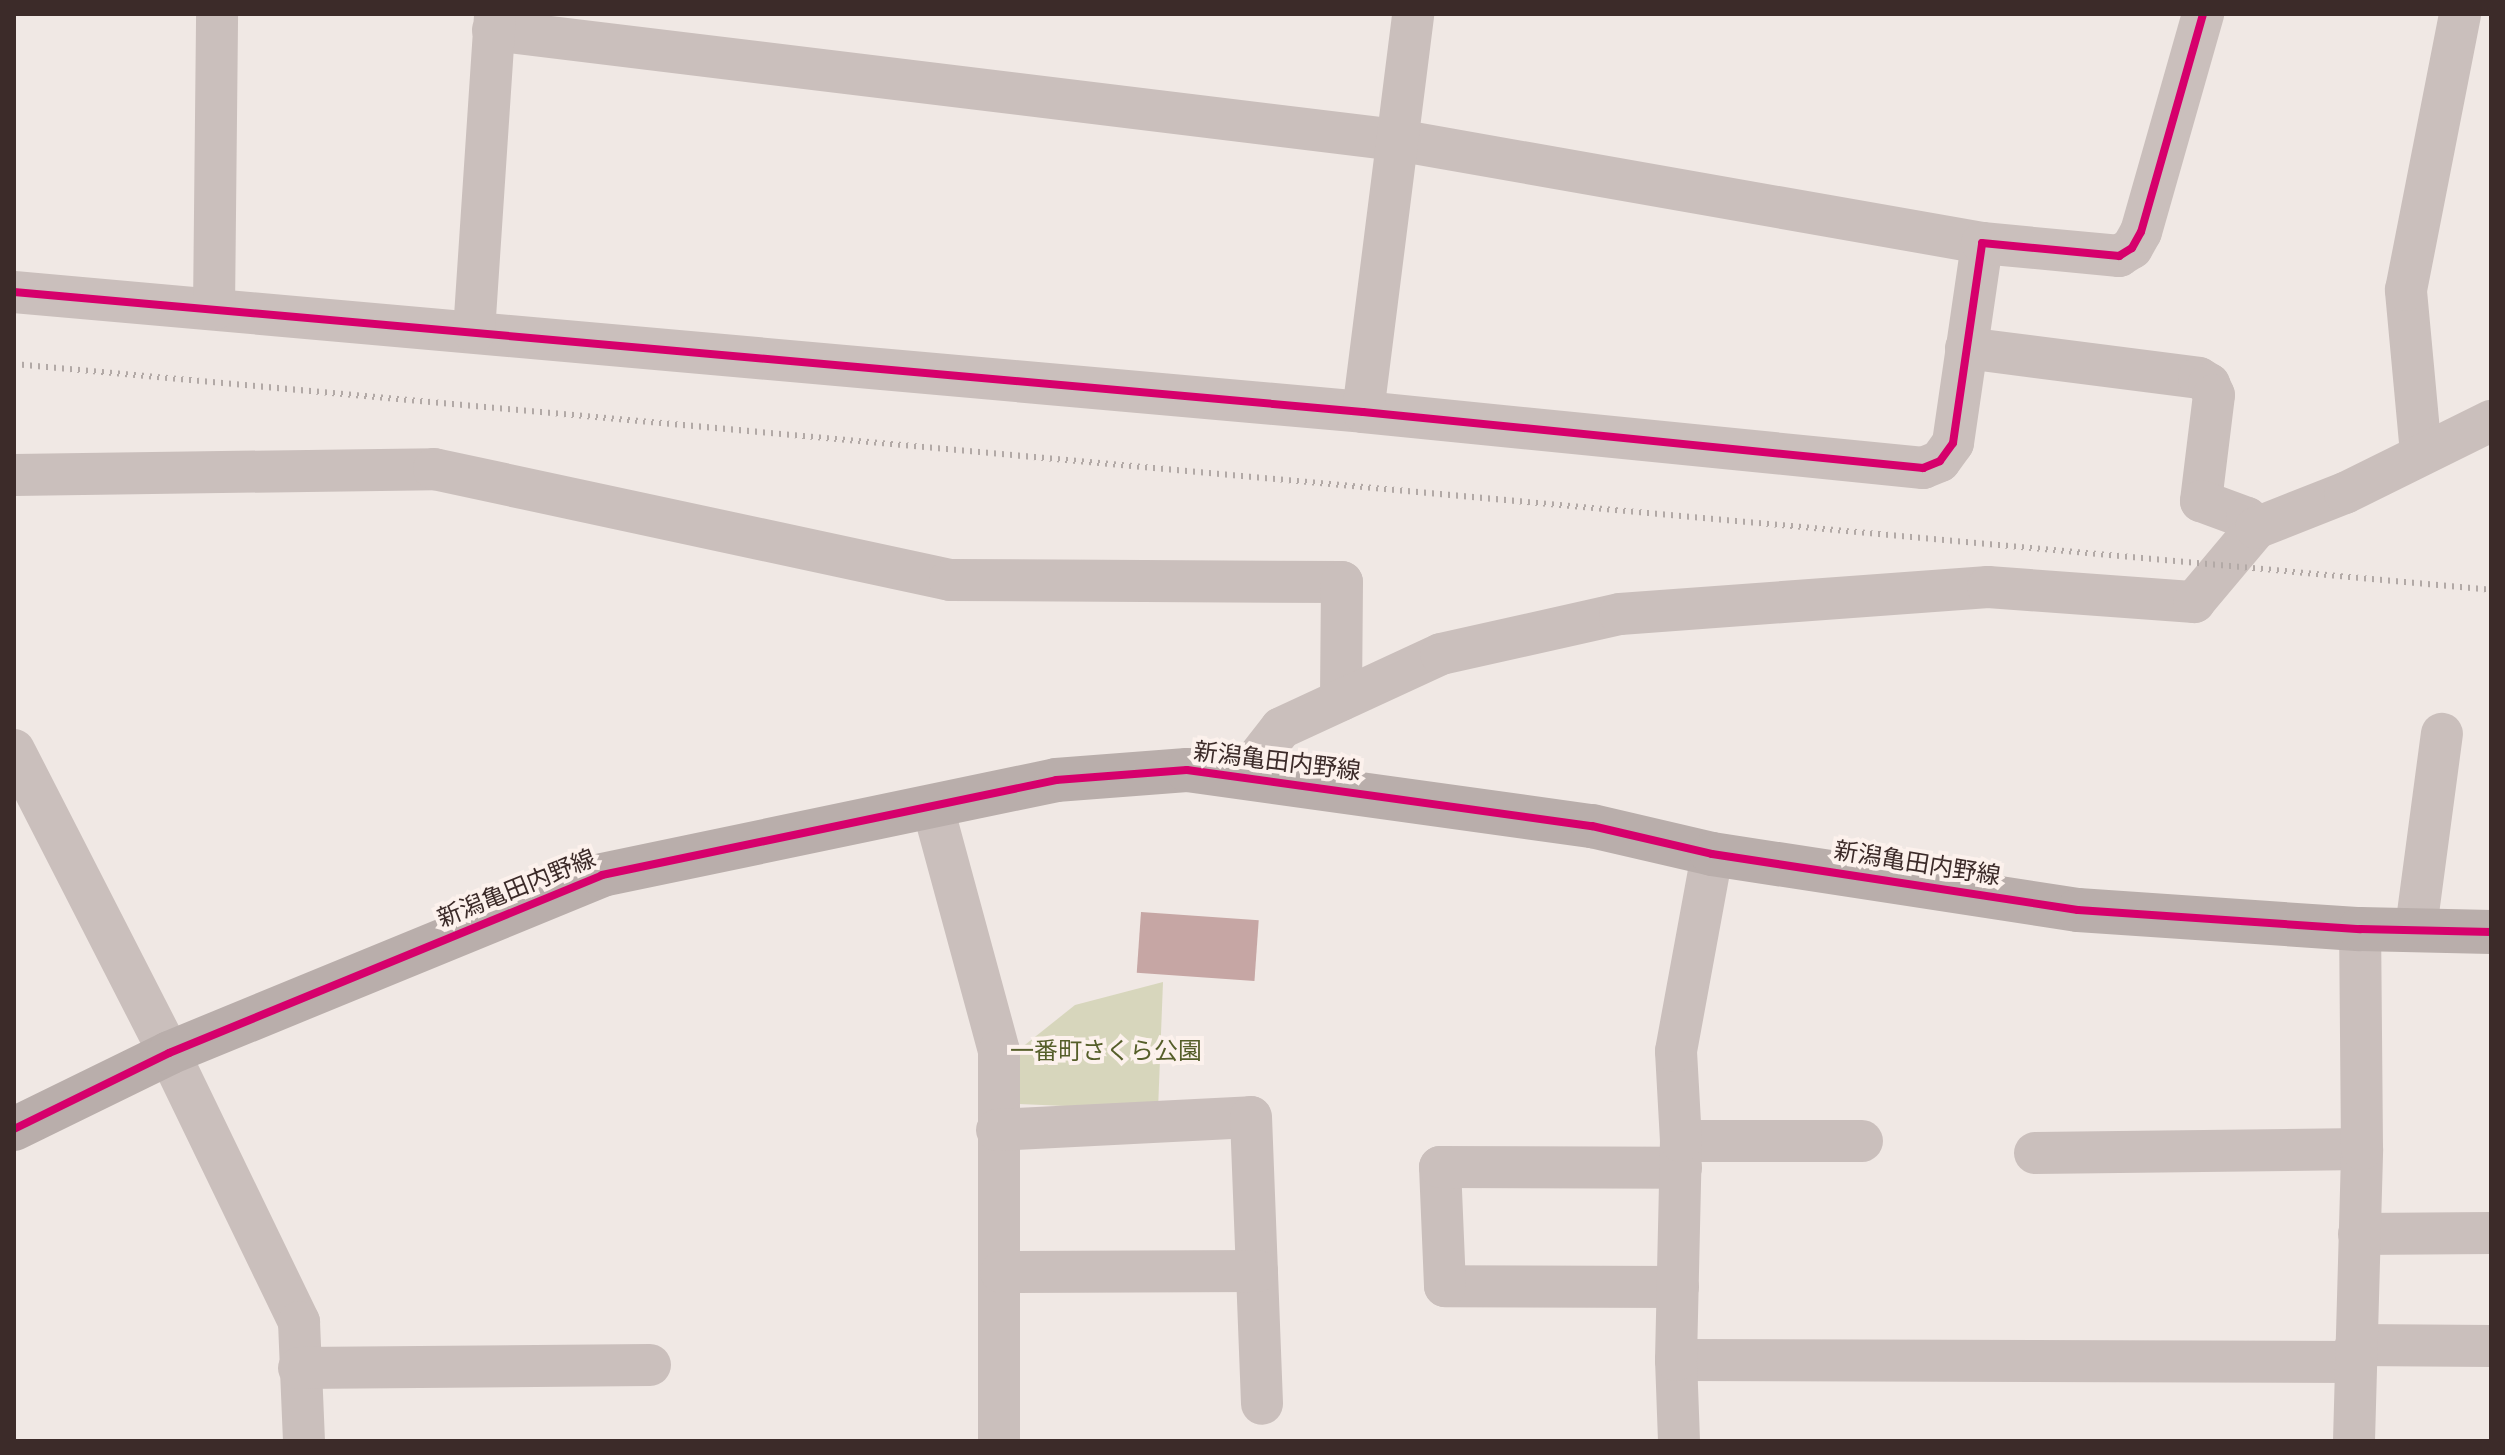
<!DOCTYPE html>
<meta charset="utf-8">
<style>
body{margin:0}
#map{position:relative;width:2505px;height:1455px;overflow:hidden;background:#f0e8e4;font-family:"Alegreya Sans","Noto Sans JP",sans-serif}
div>[style]{position:absolute}
[style*='--x']{left:calc(var(--x)*1px);top:calc(var(--y)*1px);width:calc(var(--w)*1px);rotate:calc(var(--a)*1deg)}
.green>*{inset:0;background:#d7d6bc}
.building>*{inset:0;background:#c6a6a4;transform-origin:0 0}
.minor>*{height:42px;margin:-21px;padding:0 21px;transform-origin:21px;border-radius:21px;background:#cabfbc}
.primary>*{height:44px;margin:-22px;padding:0 22px;transform-origin:22px;border-radius:22px;background:#b9aeab}
.rail>*{height:6px;margin-top:-3px;transform-origin:0;background:repeating-linear-gradient(90deg,#b2a9a6 0 2px,transparent 0 8px)}
.cycleway>*{height:8px;margin:-4px;padding:0 4px;transform-origin:4px;border-radius:4px;background:#d6006c}
span{translate:-50% -50%;white-space:nowrap;text-align:center;line-height:1.15;-webkit-text-stroke:8px #fcf1ec;paint-order:stroke}
.street-label{font-size:24px;color:#3c2b29}
.park-label{font-size:24px;color:#555e29}
.frame{position:absolute;inset:0;border:16px solid #3c2b29;pointer-events:none}
</style>
<div id="map">
<div class="green">
<i style="clip-path:polygon(1163px 982px,1158px 1110px,1019px 1104px,1016px 1052px,1075px 1005px)"></i>
</div>
<div class="building">
<i style="left:1141px;top:912px;width:118px;height:61px;rotate:4deg"></i>
</div>
<div class="minor">
<i style="--x:493;--y:30;--w:911;--a:6.94"></i>
<i style="--x:1397;--y:140;--w:594;--a:9.99"></i>
<i style="--x:14;--y:292;--w:1354;--a:5.08"></i>
<i style="--x:1363;--y:412;--w:563;--a:5.71"></i>
<i style="--x:1923;--y:468;--w:18;--a:-22"></i>
<i style="--x:1940;--y:461;--w:22;--a:-54"></i>
<i style="--x:1953;--y:443;--w:202;--a:-81.7"></i>
<i style="--x:1982;--y:243;--w:138;--a:5.4"></i>
<i style="--x:2119;--y:256;--w:15;--a:-32"></i>
<i style="--x:2132;--y:248;--w:18;--a:-61"></i>
<i style="--x:2141;--y:232;--w:227;--a:-74.1"></i>
<i style="--x:214;--y:309;--w:295;--a:-89.4"></i>
<i style="--x:474;--y:332;--w:319;--a:-86.2"></i>
<i style="--x:1966;--y:348;--w:235;--a:7.3"></i>
<i style="--x:2199;--y:378;--w:12;--a:31"></i>
<i style="--x:2209;--y:384;--w:12;--a:66"></i>
<i style="--x:2214;--y:395;--w:107;--a:97"></i>
<i style="--x:2201;--y:501;--w:49;--a:20.3"></i>
<i style="--x:2247;--y:518;--w:13;--a:48"></i>
<i style="--x:1363;--y:412;--w:401;--a:-82.8"></i>
<i style="--x:2421;--y:453;--w:164;--a:-95.3"></i>
<i style="--x:2406;--y:290;--w:281;--a:-78.9"></i>
<i style="--x:14;--y:475;--w:420;--a:-0.8"></i>
<i style="--x:434;--y:469;--w:528;--a:12.14"></i>
<i style="--x:950;--y:580;--w:392;--a:0.3"></i>
<i style="--x:1342;--y:582;--w:118;--a:90.5"></i>
<i style="--x:14;--y:750;--w:340;--a:62.9"></i>
<i style="--x:169;--y:1053;--w:299;--a:64.2"></i>
<i style="--x:299;--y:1322;--w:119;--a:87.6"></i>
<i style="--x:1242;--y:778;--w:63;--a:-52"></i>
<i style="--x:1281;--y:728;--w:176;--a:-24.8"></i>
<i style="--x:1441;--y:654;--w:183;--a:-12.6"></i>
<i style="--x:1620;--y:614;--w:369;--a:-4.2"></i>
<i style="--x:1988;--y:587;--w:207;--a:4.2"></i>
<i style="--x:2194;--y:602;--w:97;--a:-50"></i>
<i style="--x:2256;--y:528;--w:96;--a:-21.5"></i>
<i style="--x:2345;--y:493;--w:163;--a:-26.3"></i>
<i style="--x:933;--y:808;--w:252;--a:74.8"></i>
<i style="--x:999;--y:1051;--w:390;--a:90"></i>
<i style="--x:2416;--y:928;--w:196;--a:-82.4"></i>
<i style="--x:997;--y:1130;--w:254;--a:-2.9"></i>
<i style="--x:1251;--y:1117;--w:287;--a:87.8"></i>
<i style="--x:1681;--y:1141;--w:181;--a:0"></i>
<i style="--x:2035;--y:1153;--w:327;--a:-0.7"></i>
<i style="--x:2359;--y:1234;--w:132;--a:-0.4"></i>
<i style="--x:1001;--y:1272;--w:256;--a:-0.2"></i>
<i style="--x:1678;--y:1287;--w:233;--a:-179.8"></i>
<i style="--x:1445;--y:1286;--w:119;--a:-92.4"></i>
<i style="--x:1440;--y:1167;--w:241;--a:0.2"></i>
<i style="--x:2356;--y:1345;--w:135;--a:0.4"></i>
<i style="--x:1676;--y:1360;--w:680;--a:0.17"></i>
<i style="--x:299;--y:1368;--w:351;--a:-0.5"></i>
<i style="--x:1679;--y:1441;--w:81;--a:-92.1"></i>
<i style="--x:1676;--y:1360;--w:219;--a:-88.7"></i>
<i style="--x:1681;--y:1141;--w:90;--a:-93.2"></i>
<i style="--x:1676;--y:1051;--w:200;--a:-79.6"></i>
<i style="--x:2354;--y:1441;--w:292;--a:-88.4"></i>
<i style="--x:2362;--y:1149;--w:220;--a:-90.5"></i>
</div>
<div class="primary">
<i style="--x:14;--y:1129;--w:173;--a:-26.1"></i>
<i style="--x:169;--y:1053;--w:468;--a:-22.3"></i>
<i style="--x:602;--y:875;--w:464;--a:-11.8"></i>
<i style="--x:1056;--y:780;--w:131;--a:-4.4"></i>
<i style="--x:1187;--y:770;--w:409;--a:7.9"></i>
<i style="--x:1592;--y:826;--w:123;--a:13.1"></i>
<i style="--x:1712;--y:854;--w:370;--a:8.7"></i>
<i style="--x:2078;--y:910;--w:283;--a:3.9"></i>
<i style="--x:2360;--y:929;--w:131;--a:1.3"></i>
</div>
<div class="rail">
<i style="--x:14;--y:364;--w:2487;--a:5.21"></i>
</div>
<div class="cycleway">
<i style="--x:14;--y:292;--w:1354;--a:5.08"></i>
<i style="--x:1363;--y:412;--w:563;--a:5.71"></i>
<i style="--x:1923;--y:468;--w:18;--a:-22"></i>
<i style="--x:1940;--y:461;--w:22;--a:-54"></i>
<i style="--x:1953;--y:443;--w:202;--a:-81.7"></i>
<i style="--x:1982;--y:243;--w:138;--a:5.4"></i>
<i style="--x:2119;--y:256;--w:15;--a:-32"></i>
<i style="--x:2132;--y:248;--w:18;--a:-61"></i>
<i style="--x:2141;--y:232;--w:227;--a:-74.1"></i>
<i style="--x:14;--y:1129;--w:173;--a:-26.1"></i>
<i style="--x:169;--y:1053;--w:468;--a:-22.3"></i>
<i style="--x:602;--y:875;--w:464;--a:-11.8"></i>
<i style="--x:1056;--y:780;--w:131;--a:-4.4"></i>
<i style="--x:1187;--y:770;--w:409;--a:7.9"></i>
<i style="--x:1592;--y:826;--w:123;--a:13.1"></i>
<i style="--x:1712;--y:854;--w:370;--a:8.7"></i>
<i style="--x:2078;--y:910;--w:283;--a:3.9"></i>
<i style="--x:2360;--y:929;--w:131;--a:1.3"></i>
</div>
<div class="street-label">
<span style="left:1277px;top:763px;rotate:7deg">新潟亀田内野線</span>
<span style="left:1917px;top:865px;rotate:9deg">新潟亀田内野線</span>
<span style="left:517px;top:890px;rotate:-22deg">新潟亀田内野線</span>
</div>
<div class="park-label">
<span style="left:1106px;top:1053px">一番町さくら公園</span>
</div>
<div class="frame"></div>
</div>
